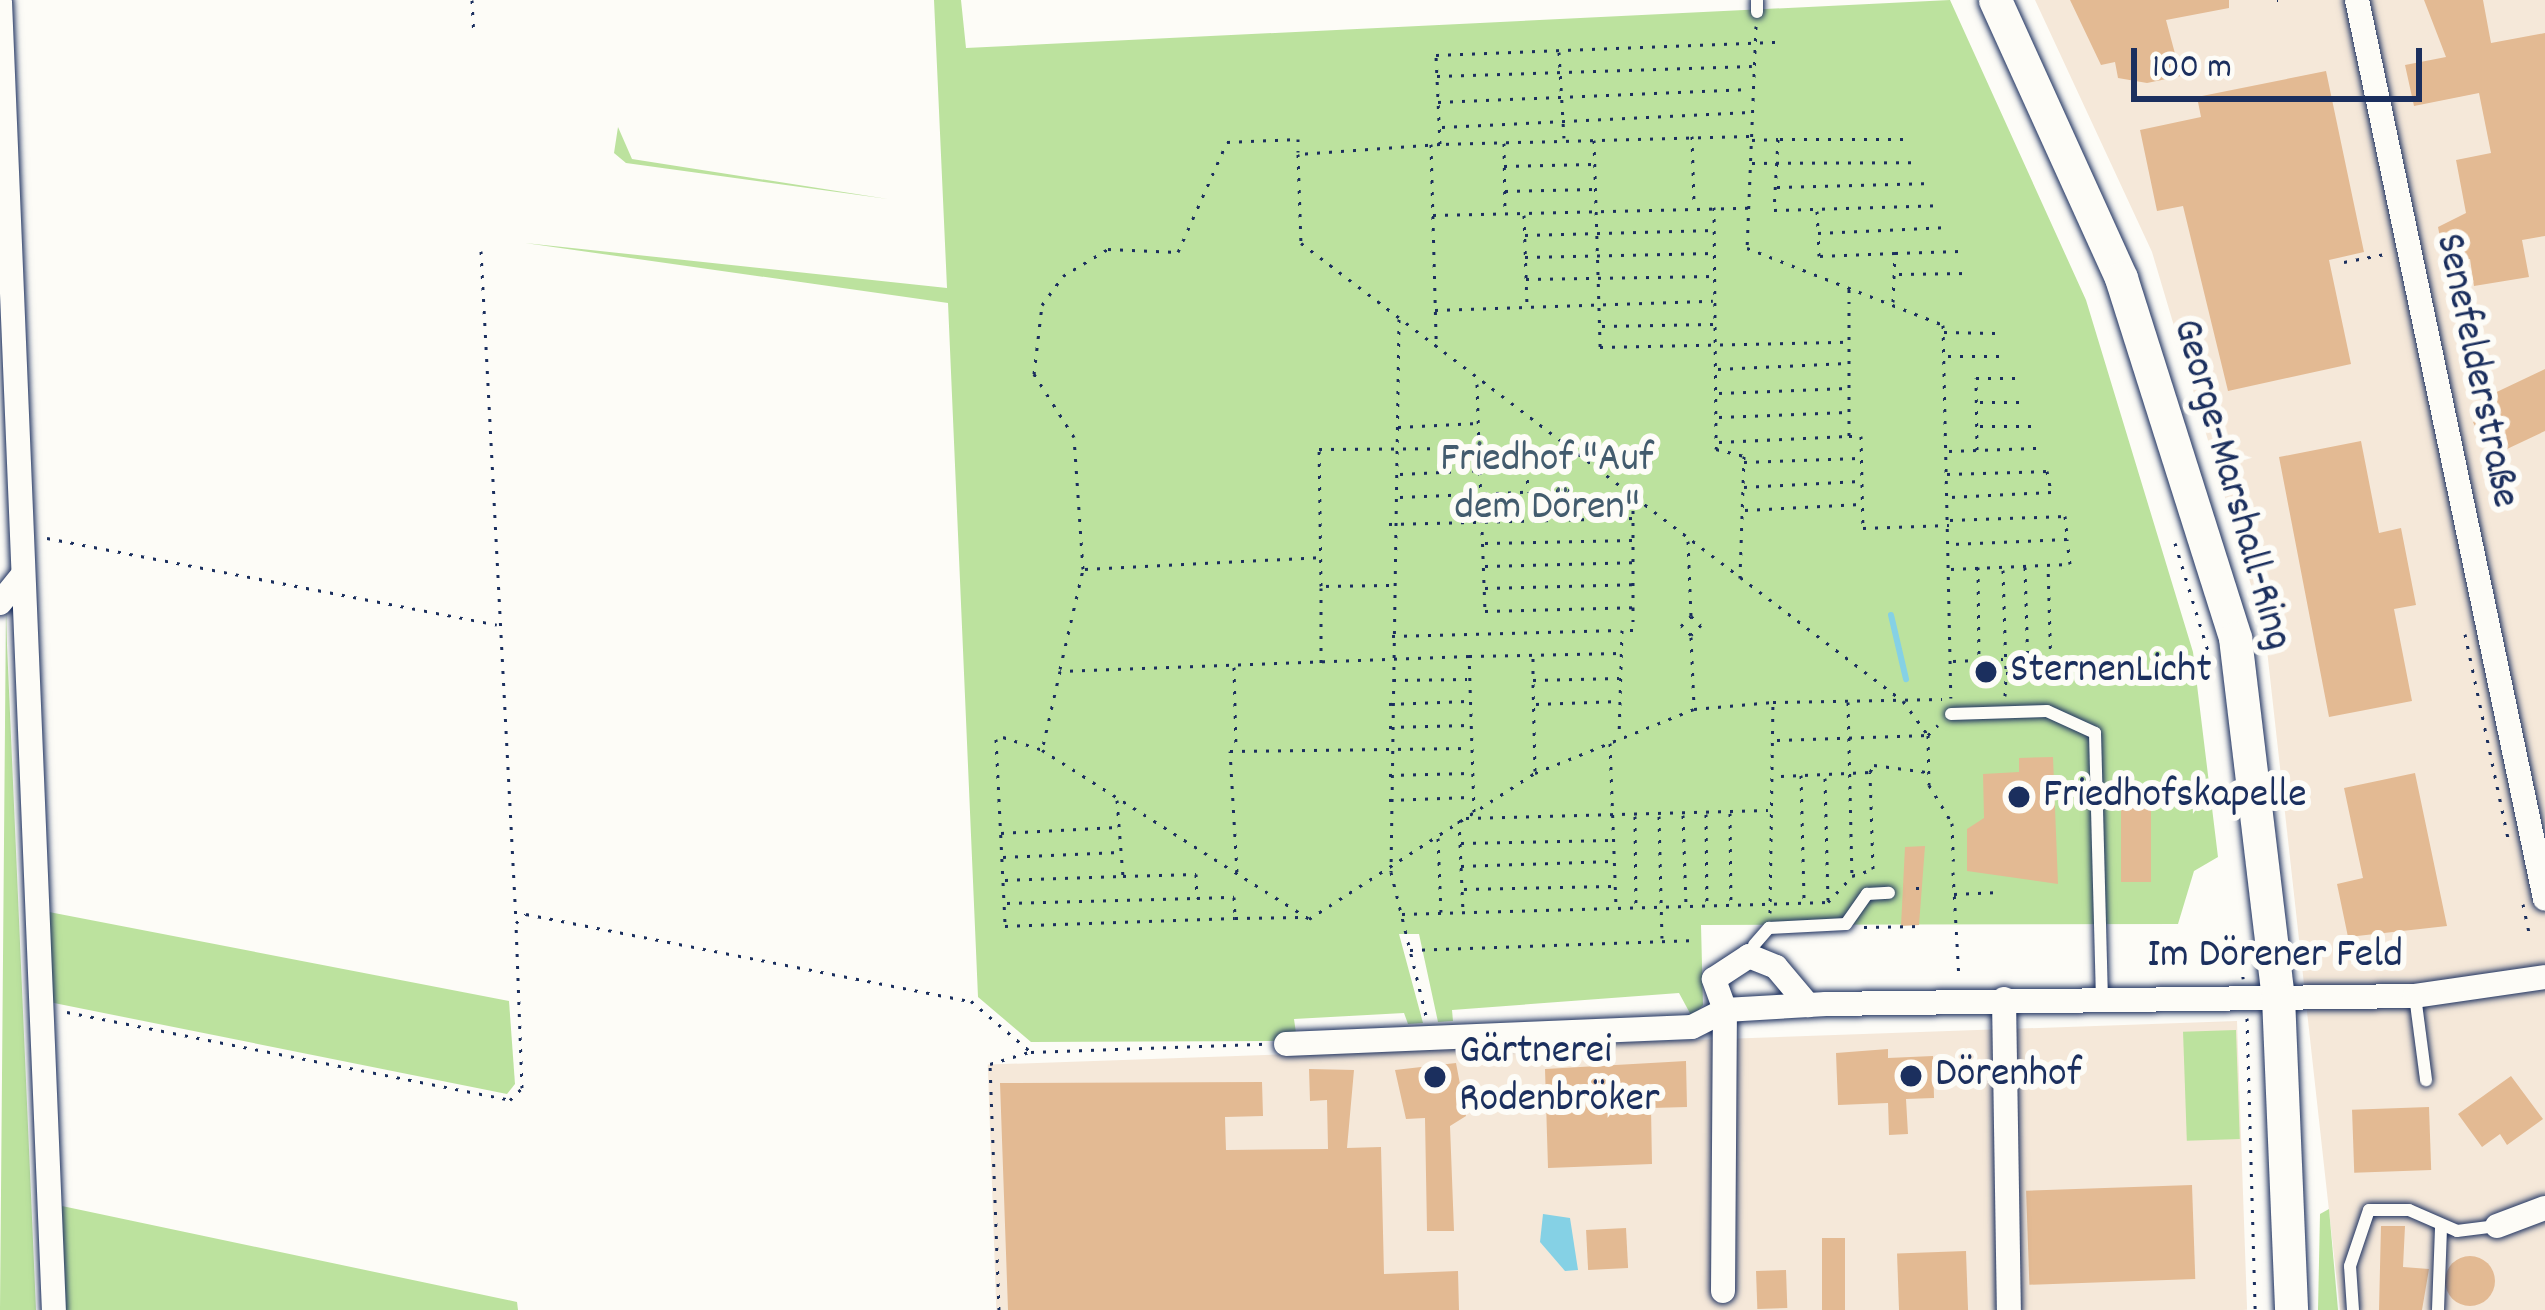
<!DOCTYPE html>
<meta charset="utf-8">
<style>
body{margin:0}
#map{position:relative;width:2545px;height:1310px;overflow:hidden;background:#fdfcf7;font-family:Dekko,sans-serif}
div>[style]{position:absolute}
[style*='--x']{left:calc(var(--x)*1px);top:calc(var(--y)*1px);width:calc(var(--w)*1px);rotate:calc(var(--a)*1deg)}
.built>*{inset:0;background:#f5e8d9;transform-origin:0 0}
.green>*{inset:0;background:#bce29e;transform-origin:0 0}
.water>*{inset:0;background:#85d1e5}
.stream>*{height:6px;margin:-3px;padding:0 3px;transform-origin:3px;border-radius:3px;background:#85d1e5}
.building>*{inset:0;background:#e3ba93;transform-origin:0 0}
.round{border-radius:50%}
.path>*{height:3px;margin-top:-1.5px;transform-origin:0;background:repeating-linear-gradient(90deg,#1b2f5e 0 3px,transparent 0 12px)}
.roads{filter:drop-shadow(0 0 3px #1b2f5e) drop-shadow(0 0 3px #1b2f5e)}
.lane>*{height:12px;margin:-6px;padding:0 6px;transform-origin:6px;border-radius:6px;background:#fdfcf7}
.street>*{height:24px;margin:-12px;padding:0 12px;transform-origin:12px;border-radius:12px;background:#fdfcf7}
.secondary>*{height:33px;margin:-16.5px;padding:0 16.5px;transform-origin:16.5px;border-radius:16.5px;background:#fdfcf7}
.dots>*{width:33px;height:33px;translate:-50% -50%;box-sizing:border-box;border:6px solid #fdfcf7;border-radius:50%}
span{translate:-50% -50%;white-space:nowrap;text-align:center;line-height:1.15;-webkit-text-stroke:12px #fdfcf7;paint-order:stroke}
.street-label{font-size:42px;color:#1b2f5e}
.park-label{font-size:42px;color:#435c6e}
.poi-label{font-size:42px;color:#1b2f5e}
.left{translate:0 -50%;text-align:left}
.scale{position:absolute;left:2131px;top:48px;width:291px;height:54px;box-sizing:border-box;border:6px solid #1b2f5e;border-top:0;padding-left:15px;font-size:36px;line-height:42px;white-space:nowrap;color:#1b2f5e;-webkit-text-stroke:9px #fdfcf7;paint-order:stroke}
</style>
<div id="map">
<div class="built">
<i style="clip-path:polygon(2035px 0,2545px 0,2545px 1310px,2340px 1310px,2265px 632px,2152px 252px)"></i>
<i style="left:2237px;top:1021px;width:289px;height:1250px;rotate:88deg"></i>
</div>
<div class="green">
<i style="clip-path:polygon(934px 0,961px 0,966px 48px,1950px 0,2086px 300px,2193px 652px,2218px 857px,2194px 871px,2178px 924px,1701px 925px,1703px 1005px,1692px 1017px,1679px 993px,1452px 1010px,1453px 1021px,1438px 1022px,1419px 934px,1399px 934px,1423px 1023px,1408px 1024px,1404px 1013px,1294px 1019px,1297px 1040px,1287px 1041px,1031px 1042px,978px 997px,948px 303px,525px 243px,947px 288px)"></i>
<i style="clip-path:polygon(618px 127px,632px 159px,888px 199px,626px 163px,614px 153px)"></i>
<i style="clip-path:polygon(6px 607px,7px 645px,36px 1310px,0 1310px)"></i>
<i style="clip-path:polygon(49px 912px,509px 1001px,515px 1084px,507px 1094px,49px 1002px)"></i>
<i style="left:2236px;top:1030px;width:109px;height:53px;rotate:88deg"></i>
<i style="clip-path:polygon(62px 1206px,517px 1302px,518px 1310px,66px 1310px)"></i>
<i style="clip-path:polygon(2329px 1209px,2338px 1310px,2318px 1310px,2320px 1214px)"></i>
</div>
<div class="water">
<i style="clip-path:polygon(1543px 1214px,1570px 1218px,1578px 1270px,1565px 1271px,1540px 1242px)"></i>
</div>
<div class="stream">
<i style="--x:1891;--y:615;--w:66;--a:76.8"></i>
</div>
<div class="building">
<i style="clip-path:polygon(2070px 0,2229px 0,2229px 8px,2166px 20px,2181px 76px,2147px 83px,2118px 78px,2115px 62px,2101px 65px)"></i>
<i style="clip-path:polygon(2424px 0,2483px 0,2491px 43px,2545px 33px,2545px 236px,2522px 240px,2529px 277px,2474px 286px,2470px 259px,2445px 264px,2438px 227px,2466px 213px,2456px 160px,2491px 153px,2479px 93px,2414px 106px,2405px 65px,2446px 57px)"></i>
<i style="clip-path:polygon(2326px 71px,2364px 252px,2329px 260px,2351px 364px,2228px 391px,2183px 206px,2157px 211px,2140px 130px,2201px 117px,2197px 97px)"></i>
<i style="clip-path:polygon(2545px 369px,2545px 431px,2507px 449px,2501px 436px,2483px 444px,2473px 422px,2491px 413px,2484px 398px)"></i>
<i style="clip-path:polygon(2361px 441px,2379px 533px,2401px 528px,2416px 605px,2394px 609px,2412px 701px,2329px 717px,2279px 457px)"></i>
<i style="clip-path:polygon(2053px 757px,2058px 884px,1967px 871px,1967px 829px,1984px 818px,1983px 774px,2019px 772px,2019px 758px)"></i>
<i style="clip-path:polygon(2415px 773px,2447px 926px,2348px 937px,2337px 884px,2363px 878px,2344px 788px)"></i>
<i style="left:2121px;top:792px;width:30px;height:90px"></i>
<i style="clip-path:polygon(1925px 846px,1919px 925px,1901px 926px,1905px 847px)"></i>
<i style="clip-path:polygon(1888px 1049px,1888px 1058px,1933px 1056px,1934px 1098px,1906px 1099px,1908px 1134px,1889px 1135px,1888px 1103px,1838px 1105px,1836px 1053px)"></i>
<i style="clip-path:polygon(1686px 1061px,1687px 1107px,1651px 1108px,1652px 1164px,1548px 1168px,1545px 1069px)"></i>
<i style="clip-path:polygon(1456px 1063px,1466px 1116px,1450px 1126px,1454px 1231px,1427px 1231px,1425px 1118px,1406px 1119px,1395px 1070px)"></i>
<i style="clip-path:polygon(1309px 1069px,1354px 1070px,1347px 1148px,1381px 1147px,1384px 1274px,1458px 1271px,1459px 1310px,1008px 1310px,1000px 1083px,1262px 1082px,1263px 1116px,1225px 1117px,1226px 1150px,1328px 1149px,1327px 1100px,1310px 1101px)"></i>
<i style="clip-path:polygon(2511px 1076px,2543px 1119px,2507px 1145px,2500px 1134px,2482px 1147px,2458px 1114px)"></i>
<i style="left:2429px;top:1107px;width:63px;height:77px;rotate:88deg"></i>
<i style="left:2192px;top:1185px;width:94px;height:166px;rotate:88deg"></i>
<i style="clip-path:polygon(2381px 1226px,2405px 1226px,2403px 1267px,2429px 1269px,2422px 1310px,2379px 1310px)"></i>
<i style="left:1626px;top:1228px;width:40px;height:40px;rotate:87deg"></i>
<i style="left:1822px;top:1238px;width:23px;height:72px"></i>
<i style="left:1966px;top:1251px;width:59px;height:69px;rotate:88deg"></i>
<i class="round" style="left:2445px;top:1256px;width:50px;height:50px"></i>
<i style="left:1786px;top:1270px;width:38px;height:30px;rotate:88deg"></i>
</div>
<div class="path">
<i style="--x:472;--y:0;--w:34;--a:87"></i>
<i style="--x:2277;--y:0;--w:1;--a:0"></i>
<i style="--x:1756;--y:26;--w:222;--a:92.3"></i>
<i style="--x:1747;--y:248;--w:211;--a:21.4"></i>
<i style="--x:1943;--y:325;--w:373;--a:88.8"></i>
<i style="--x:1559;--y:52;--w:86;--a:86.7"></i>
<i style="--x:1437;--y:76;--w:315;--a:-1.8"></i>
<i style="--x:1438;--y:102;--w:312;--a:-2.4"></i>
<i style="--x:1442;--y:127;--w:308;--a:-2.8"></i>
<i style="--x:1692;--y:136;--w:68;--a:88.3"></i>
<i style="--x:1749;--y:136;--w:309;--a:178.5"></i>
<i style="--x:1440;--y:144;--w:89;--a:-92.6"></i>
<i style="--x:1436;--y:55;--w:346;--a:-2.2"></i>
<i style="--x:1780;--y:139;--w:126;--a:0"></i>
<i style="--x:1594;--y:140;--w:207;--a:88.3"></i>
<i style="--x:1600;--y:347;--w:248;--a:-1.2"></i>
<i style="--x:1752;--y:140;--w:26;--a:-2"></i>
<i style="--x:1778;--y:139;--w:71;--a:93.2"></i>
<i style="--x:1774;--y:210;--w:164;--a:-1.7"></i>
<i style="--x:1504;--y:143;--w:69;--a:89.2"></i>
<i style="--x:1431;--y:144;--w:195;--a:88.5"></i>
<i style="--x:1440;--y:144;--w:142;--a:176"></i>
<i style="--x:1298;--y:154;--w:89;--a:88.1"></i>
<i style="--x:1301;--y:243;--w:756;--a:37.26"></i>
<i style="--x:1903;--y:701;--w:42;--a:53.7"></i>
<i style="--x:1928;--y:735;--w:50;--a:88.9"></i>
<i style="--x:1929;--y:785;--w:44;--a:58.8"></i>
<i style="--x:1952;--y:823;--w:38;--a:88"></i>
<i style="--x:1752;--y:163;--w:166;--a:-0.3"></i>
<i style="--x:1504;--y:166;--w:89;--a:-1.3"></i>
<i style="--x:1777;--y:187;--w:156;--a:-1.5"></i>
<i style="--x:1505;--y:191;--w:89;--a:-1.3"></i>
<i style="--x:1714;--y:207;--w:242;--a:89.5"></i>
<i style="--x:1716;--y:449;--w:29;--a:14"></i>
<i style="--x:1744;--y:456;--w:122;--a:91.9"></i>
<i style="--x:1817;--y:211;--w:20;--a:87"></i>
<i style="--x:1433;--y:215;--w:315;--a:-1.3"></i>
<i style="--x:1524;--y:215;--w:91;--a:88.1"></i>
<i style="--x:1525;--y:235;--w:189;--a:-1.5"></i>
<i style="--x:481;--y:251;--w:671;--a:87.01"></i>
<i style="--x:1895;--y:253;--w:76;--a:177.7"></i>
<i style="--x:1819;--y:256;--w:23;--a:-92"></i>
<i style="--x:1818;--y:233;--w:131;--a:-2.6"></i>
<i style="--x:1525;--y:257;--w:189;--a:-1.2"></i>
<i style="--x:2344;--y:262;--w:47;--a:-11.1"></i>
<i style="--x:1899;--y:274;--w:68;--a:-0.8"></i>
<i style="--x:1526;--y:279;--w:188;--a:-0.9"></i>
<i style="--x:1849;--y:289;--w:147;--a:90"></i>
<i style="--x:1849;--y:436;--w:12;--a:0"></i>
<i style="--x:1861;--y:436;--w:92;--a:88.8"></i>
<i style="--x:1863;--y:528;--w:86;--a:-2"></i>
<i style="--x:1893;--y:302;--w:49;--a:-87.7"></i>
<i style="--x:1895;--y:253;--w:65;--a:-1.8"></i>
<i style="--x:1435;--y:310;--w:278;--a:-1.9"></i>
<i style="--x:1399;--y:319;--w:553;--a:90.83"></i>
<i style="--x:1391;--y:872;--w:148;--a:76.3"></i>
<i style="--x:1602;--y:326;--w:111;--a:-1"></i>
<i style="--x:1944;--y:332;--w:51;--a:1.1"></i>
<i style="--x:1948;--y:356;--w:59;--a:0"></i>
<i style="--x:1718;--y:369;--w:129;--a:-2.7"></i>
<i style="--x:1477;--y:384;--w:62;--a:88.2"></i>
<i style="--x:1719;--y:393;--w:128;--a:-2.2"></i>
<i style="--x:1980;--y:402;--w:46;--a:0"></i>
<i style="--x:1719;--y:417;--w:128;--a:-2.2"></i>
<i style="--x:1980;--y:426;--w:52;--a:0"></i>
<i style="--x:1398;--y:427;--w:80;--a:-2.9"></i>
<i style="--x:1719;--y:442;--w:128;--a:-2.7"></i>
<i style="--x:1977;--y:450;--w:72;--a:-90.8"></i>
<i style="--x:1976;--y:378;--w:40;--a:0"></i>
<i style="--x:1949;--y:451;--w:88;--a:-2"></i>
<i style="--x:1744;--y:462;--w:115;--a:-2"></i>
<i style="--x:1400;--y:474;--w:127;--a:-2.7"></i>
<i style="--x:1527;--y:468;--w:24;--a:88"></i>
<i style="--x:1947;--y:474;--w:100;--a:-1.7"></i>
<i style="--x:2047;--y:471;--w:21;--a:79"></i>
<i style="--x:2051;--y:492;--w:101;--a:177.2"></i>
<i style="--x:1744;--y:487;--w:116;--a:-3"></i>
<i style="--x:1400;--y:497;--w:169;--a:-2.4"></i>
<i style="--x:1569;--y:490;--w:26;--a:88"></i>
<i style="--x:1633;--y:499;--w:108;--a:90"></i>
<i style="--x:1745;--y:510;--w:116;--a:-3"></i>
<i style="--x:1950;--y:520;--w:115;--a:-2"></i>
<i style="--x:2065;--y:516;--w:20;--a:84"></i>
<i style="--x:1389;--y:524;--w:244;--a:-1.4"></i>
<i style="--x:47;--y:538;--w:458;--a:10.9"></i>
<i style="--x:1688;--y:541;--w:75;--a:87.7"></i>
<i style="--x:1691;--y:616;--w:13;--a:42"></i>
<i style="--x:1701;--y:625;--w:14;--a:135"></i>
<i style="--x:1691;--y:635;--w:13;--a:-138"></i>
<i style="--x:1681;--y:626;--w:14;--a:-45"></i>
<i style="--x:1485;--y:543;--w:148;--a:-1.2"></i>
<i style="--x:2175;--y:543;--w:116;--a:73"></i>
<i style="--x:1485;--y:566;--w:148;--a:-1.5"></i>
<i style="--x:1978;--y:567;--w:93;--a:89.4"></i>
<i style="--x:2025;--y:567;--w:104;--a:88.3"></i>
<i style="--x:1085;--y:569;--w:234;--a:-2.9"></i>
<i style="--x:1951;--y:569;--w:119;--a:-2.4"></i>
<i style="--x:2070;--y:564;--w:25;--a:-97"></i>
<i style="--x:2067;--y:539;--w:115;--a:177.5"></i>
<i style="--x:2003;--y:570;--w:103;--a:88.3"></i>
<i style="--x:2006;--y:673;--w:45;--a:-1.3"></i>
<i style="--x:2051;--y:672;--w:105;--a:-91.6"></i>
<i style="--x:1389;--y:585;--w:68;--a:179.2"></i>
<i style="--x:1321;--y:586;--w:137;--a:-90.8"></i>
<i style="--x:1319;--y:449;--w:160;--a:-0.4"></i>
<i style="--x:1479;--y:448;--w:163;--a:87.9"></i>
<i style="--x:1485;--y:611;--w:148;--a:-1.5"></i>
<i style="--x:1633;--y:607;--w:23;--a:90"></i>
<i style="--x:1633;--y:630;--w:11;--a:180"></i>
<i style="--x:1622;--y:630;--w:106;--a:91.6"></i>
<i style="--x:1321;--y:588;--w:75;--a:90"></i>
<i style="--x:1485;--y:588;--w:148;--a:-1.5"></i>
<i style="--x:2465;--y:634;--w:213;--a:78.1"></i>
<i style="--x:1392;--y:636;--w:228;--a:-1.5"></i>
<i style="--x:1691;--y:637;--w:69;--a:87.5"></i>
<i style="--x:1469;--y:656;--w:151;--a:-1.1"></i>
<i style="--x:1533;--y:658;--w:21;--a:90"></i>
<i style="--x:1953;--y:661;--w:50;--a:-2.3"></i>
<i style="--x:1234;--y:667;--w:81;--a:88.6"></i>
<i style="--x:1060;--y:669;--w:103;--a:-77"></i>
<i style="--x:1083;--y:569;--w:132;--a:-93.9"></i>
<i style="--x:1074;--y:437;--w:75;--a:-122.4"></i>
<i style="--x:1034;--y:374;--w:69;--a:-83.4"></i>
<i style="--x:1042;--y:305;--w:36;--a:-54"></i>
<i style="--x:1063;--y:276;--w:52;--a:-31"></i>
<i style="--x:1108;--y:249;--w:70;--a:2.5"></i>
<i style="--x:1178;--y:252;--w:120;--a:-66"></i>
<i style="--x:1227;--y:142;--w:71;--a:-2.4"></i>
<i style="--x:1298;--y:139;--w:13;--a:90"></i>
<i style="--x:1393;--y:680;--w:74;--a:-0.8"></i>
<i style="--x:2005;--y:696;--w:21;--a:-87"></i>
<i style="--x:1848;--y:702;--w:171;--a:88.7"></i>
<i style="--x:1389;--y:704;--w:78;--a:-2.2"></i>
<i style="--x:1536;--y:704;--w:84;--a:-2"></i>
<i style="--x:1389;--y:727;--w:79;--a:-1.5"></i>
<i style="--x:1003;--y:737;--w:40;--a:18"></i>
<i style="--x:996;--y:739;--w:187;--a:87.2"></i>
<i style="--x:1005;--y:926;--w:230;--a:-2"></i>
<i style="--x:1777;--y:740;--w:151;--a:-1.9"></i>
<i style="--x:1928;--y:735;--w:14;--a:-45"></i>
<i style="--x:1610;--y:743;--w:165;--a:87.9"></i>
<i style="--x:1535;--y:771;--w:91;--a:-91.3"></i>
<i style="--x:1533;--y:680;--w:86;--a:-1.3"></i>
<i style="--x:1389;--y:775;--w:80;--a:-1.4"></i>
<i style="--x:1801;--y:775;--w:126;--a:88.6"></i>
<i style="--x:1781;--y:776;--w:89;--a:-2.6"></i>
<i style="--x:1870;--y:772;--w:8;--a:-60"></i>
<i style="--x:1874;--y:765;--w:53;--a:7.5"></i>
<i style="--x:1825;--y:778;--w:122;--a:88.6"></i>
<i style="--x:1117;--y:800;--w:76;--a:85.5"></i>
<i style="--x:1123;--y:876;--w:73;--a:-1.6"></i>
<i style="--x:1196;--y:874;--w:24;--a:88"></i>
<i style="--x:1197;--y:898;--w:37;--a:-2"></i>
<i style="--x:1234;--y:897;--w:21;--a:87"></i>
<i style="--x:1235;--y:918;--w:65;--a:-0.9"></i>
<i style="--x:1389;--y:800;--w:80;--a:-2.1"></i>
<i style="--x:1474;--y:812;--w:156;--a:-91.8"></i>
<i style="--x:1469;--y:656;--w:409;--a:177.9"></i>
<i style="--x:1060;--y:671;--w:81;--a:102.8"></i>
<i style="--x:1042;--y:750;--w:316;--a:32.3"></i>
<i style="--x:1309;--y:919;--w:269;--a:-32.9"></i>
<i style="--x:1535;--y:773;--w:171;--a:-21.9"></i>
<i style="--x:1694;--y:709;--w:79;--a:-5.1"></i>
<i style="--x:1730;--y:813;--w:92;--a:89.4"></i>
<i style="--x:1706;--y:814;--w:92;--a:89.4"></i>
<i style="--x:1683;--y:815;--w:91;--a:88.1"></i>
<i style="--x:1635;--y:816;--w:91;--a:89.4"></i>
<i style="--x:1659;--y:816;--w:122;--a:88.6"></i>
<i style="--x:1466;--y:818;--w:302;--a:-1.5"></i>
<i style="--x:1459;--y:820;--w:92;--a:87.5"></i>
<i style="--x:1001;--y:833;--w:116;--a:-3"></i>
<i style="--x:1438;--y:838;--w:74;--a:87.7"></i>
<i style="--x:1461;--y:843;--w:151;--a:-1.1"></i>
<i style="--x:1003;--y:857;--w:116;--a:-2.5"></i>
<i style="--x:1461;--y:866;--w:151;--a:-1.9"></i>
<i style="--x:1237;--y:872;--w:121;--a:-93.3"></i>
<i style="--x:1230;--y:751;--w:239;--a:-0.7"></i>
<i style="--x:1953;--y:872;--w:106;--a:86.8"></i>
<i style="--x:1005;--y:880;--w:117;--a:-2"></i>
<i style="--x:1916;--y:888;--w:7;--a:0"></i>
<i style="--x:1464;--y:889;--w:148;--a:-1.2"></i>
<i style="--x:1954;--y:894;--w:46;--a:-2.5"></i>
<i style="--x:1007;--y:903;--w:188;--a:-1.5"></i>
<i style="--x:2523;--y:904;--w:35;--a:78"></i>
<i style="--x:1770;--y:913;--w:211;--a:-89.2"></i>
<i style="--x:1773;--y:702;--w:169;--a:-1"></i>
<i style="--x:1402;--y:914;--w:426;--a:-1.6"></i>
<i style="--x:1828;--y:902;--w:35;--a:-47"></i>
<i style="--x:1852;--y:876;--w:22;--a:-18"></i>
<i style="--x:1873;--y:869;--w:97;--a:-91.8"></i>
<i style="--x:1864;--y:927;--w:58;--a:-1"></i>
<i style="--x:1410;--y:950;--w:280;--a:-2"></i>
<i style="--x:2240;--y:953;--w:26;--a:83"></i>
<i style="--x:67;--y:1012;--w:452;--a:11.2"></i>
<i style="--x:510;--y:1100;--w:17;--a:-45"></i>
<i style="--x:522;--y:1088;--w:165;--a:-92.1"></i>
<i style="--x:516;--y:923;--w:13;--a:-42"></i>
<i style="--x:526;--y:914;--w:453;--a:11.1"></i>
<i style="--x:971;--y:1001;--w:79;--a:40.4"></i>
<i style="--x:1031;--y:1052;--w:234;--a:-2"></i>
<i style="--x:2247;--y:1018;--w:292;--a:88.4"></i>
<i style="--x:999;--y:1310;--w:246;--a:-92.1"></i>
<i style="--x:990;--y:1064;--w:41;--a:-17.1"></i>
</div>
<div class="roads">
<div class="lane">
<i style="--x:1757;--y:12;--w:12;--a:-90"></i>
<i style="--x:1951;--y:714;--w:96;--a:-1.8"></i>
<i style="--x:2047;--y:711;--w:53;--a:24.6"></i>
<i style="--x:2095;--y:733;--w:265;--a:88.5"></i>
<i style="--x:1754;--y:945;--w:23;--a:-49"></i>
<i style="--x:1769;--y:928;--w:77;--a:-3"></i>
<i style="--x:1846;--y:924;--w:37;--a:-55"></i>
<i style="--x:1867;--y:894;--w:22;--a:-3"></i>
<i style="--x:2415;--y:996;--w:85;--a:82.5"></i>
<i style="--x:2353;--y:1310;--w:44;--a:-93.9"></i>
<i style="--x:2350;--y:1266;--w:59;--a:-71.3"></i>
<i style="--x:2369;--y:1210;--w:40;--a:0"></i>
<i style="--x:2409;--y:1210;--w:52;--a:23.6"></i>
<i style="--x:2457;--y:1231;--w:40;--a:-7.1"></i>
<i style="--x:2438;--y:1310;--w:82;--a:-87.9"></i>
</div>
<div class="street">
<i style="--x:2357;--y:0;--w:918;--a:78.19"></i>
<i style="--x:0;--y:2;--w:1309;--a:87.64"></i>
<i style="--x:0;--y:603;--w:35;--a:-51"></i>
<i style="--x:2004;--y:999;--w:311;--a:89.1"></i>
<i style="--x:1286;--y:1044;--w:406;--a:-2.4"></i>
<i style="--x:1692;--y:1027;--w:37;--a:-27"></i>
<i style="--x:1725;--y:1010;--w:101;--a:-3.4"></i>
<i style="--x:1826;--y:1004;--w:589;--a:-0.78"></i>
<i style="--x:2415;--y:996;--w:131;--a:-8.3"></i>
<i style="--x:2497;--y:1226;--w:51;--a:-20.6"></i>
<i style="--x:1723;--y:1291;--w:281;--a:-89.6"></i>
<i style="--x:1725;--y:1010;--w:33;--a:-110"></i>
<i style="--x:1714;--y:979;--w:42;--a:-33.3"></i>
<i style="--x:1749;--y:956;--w:29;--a:22"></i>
<i style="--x:1776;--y:967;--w:50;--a:49.9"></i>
</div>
<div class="secondary">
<i style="--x:1995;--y:0;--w:305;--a:65.6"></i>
<i style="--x:2121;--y:278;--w:378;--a:72.4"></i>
<i style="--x:2235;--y:638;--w:362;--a:83.2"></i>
<i style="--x:2278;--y:997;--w:313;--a:87.6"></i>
</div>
</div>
<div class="dots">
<i style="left:1986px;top:672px;background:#1b2f5e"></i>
<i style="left:2019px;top:797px;background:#1b2f5e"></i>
<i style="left:1911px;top:1076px;background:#1b2f5e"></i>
<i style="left:1435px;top:1077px;background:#1b2f5e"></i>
</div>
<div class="street-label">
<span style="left:2475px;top:371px;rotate:78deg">Senefelderstraße</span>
<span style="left:2230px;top:485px;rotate:74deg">George-Marshall-Ring</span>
<span style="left:2275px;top:957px">Im Dörener Feld</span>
</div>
<div class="park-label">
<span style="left:1547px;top:485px">Friedhof "Auf<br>dem Dören"</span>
</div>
<div class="poi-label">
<span class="left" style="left:2010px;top:672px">SternenLicht</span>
<span class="left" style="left:2043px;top:797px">Friedhofskapelle</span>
<span class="left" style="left:1459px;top:1077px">Gärtnerei<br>Rodenbröker</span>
<span class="left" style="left:1935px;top:1076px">Dörenhof</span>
</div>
<div class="scale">100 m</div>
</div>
